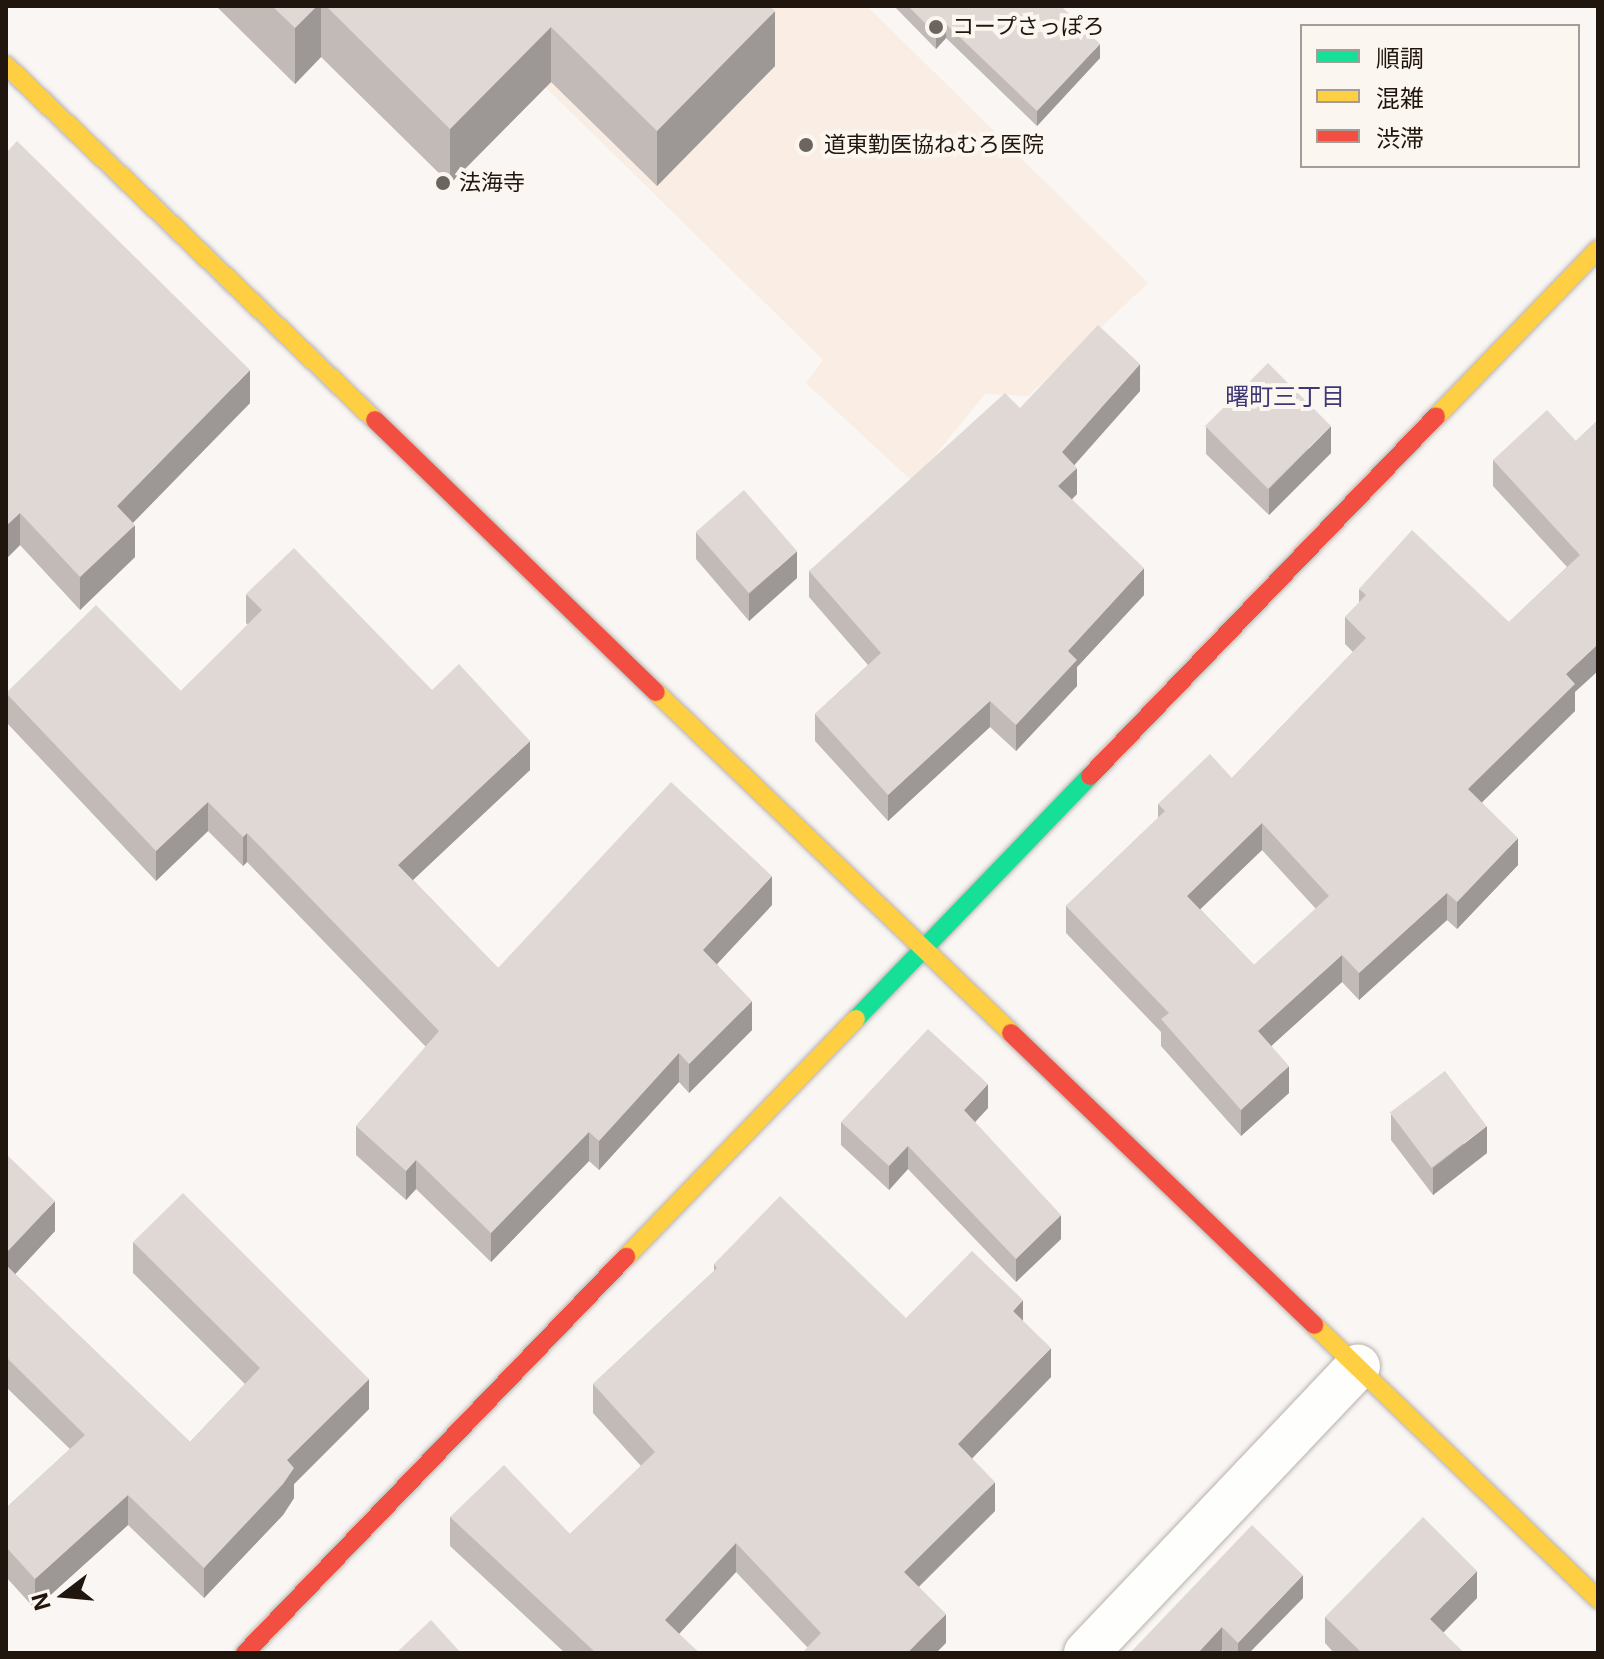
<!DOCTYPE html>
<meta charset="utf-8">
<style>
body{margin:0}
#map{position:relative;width:1604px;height:1659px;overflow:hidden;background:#f9f6f4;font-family:Inter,"Noto Sans JP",sans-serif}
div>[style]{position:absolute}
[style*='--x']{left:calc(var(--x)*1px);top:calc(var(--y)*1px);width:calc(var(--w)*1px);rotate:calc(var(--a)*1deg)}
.built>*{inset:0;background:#faede3}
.roads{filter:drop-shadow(0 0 2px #b8b1ac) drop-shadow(0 0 2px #b8b1ac)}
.street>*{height:44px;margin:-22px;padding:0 22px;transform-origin:22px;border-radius:22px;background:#fefefd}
.fast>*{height:18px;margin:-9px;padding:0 9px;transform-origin:9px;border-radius:9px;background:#16e098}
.slow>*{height:18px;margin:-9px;padding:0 9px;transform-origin:9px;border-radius:9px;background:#ffcf43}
.jam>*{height:18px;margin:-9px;padding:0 9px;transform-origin:9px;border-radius:9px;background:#f24e42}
.wall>*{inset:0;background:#c1bab7}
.shaded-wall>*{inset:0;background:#9d9795}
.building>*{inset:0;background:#e0d8d5;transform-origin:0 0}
.dots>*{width:22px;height:22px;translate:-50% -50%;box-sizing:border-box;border:4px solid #fcf6f1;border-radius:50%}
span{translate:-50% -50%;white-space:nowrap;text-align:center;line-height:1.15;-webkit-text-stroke:8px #fcf6f1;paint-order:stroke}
.poi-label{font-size:22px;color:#20160e}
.left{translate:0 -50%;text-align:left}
.neighbourhood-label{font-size:24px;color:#3e3976}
.frame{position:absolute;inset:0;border:8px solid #20160e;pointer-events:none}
.legend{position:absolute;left:1300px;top:24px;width:280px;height:144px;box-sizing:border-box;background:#fcf6f1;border:2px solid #a49c96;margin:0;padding:10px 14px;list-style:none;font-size:24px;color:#20160e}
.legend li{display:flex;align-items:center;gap:16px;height:40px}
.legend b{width:40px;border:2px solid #a49c96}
.north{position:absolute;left:24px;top:1555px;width:80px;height:80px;-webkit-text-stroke:6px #fcf6f1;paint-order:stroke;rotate:254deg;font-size:22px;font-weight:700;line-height:32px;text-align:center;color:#20160e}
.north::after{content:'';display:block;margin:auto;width:28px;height:36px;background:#20160e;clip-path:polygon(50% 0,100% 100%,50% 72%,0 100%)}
</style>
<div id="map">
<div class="built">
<i style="clip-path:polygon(463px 6px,867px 6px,1148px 283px,1028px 396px,985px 394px,913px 482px,806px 383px,823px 360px)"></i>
</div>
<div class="roads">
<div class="street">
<i style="--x:1086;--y:1653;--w:395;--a:-46.5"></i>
</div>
<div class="fast">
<i style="--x:856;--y:1019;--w:337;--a:-46.1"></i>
</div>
<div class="slow">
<i style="--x:6;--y:65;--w:512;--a:43.89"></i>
<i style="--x:1436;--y:417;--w:233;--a:-46"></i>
<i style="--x:656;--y:692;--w:492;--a:43.8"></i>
<i style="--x:626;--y:1257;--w:331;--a:-46"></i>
<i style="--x:1314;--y:1325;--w:395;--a:44"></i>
</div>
<div class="jam">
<i style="--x:375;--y:420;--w:391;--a:44.1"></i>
<i style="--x:1090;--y:776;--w:499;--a:-46.1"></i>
<i style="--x:1011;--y:1033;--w:421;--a:43.9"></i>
<i style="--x:245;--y:1653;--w:550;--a:-46.11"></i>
</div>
</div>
<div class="wall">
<i style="clip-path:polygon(216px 6px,770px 6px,775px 66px,657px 186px,551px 82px,450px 184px,321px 57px,295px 84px)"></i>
<i style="clip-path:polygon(894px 6px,1061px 6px,1100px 58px,1037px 126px,946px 38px,936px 49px)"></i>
<i style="clip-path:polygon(6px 153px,250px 403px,133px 523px,135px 557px,80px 610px,20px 545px,6px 559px)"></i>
<i style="clip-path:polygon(1140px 391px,1074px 465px,1077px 494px,1072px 499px,1144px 595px,1077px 667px,1077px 686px,1016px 751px,990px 727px,888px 821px,815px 741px,815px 714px,868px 665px,809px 597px,809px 571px,1020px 408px)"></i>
<i style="clip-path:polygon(evenodd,1598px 420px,1575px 692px,1575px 711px,1482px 802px,1518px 865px,1457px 929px,1447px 920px,1359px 1000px,1342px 982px,1271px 1046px,1289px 1093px,1241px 1136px,1161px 1046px,1161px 1032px,1066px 933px,1066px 906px,1158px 818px,1158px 804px,1232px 778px,1353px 652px,1345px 644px,1345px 617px,1359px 603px,1359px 589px,1509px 622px,1567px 567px,1493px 486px,1493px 460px,1576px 441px,1598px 420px,1262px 850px,1316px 909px,1254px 965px,1200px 909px,1262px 850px)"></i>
<i style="clip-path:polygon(1206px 427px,1331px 453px,1269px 515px,1206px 454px)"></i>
<i style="clip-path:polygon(696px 532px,797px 578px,749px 621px,696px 559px)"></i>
<i style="clip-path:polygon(246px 594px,432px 690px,530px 770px,413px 880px,498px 968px,772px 905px,717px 964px,752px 1030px,689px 1093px,679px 1082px,599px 1170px,589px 1161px,491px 1262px,416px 1189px,406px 1200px,356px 1155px,356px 1126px,426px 1047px,247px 862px,243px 866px,208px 831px,156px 881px,6px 722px,6px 692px,181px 691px,248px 625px,246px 623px)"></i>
<i style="clip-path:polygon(988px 1108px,975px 1122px,1061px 1239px,1016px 1282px,908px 1169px,889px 1190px,841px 1145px,841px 1122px)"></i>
<i style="clip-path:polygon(1391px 1114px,1487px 1153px,1433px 1195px,1391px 1140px)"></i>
<i style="clip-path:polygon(6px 1154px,55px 1231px,15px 1274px,190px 1442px,245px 1384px,133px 1273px,133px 1242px,369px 1409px,294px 1484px,294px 1498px,283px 1515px,204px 1598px,128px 1525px,35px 1609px,6px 1577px,6px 1508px,70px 1449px,6px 1387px)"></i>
<i style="clip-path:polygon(714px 1264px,906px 1318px,1023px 1321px,1051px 1377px,972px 1458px,995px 1511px,919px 1587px,946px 1643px,807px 1647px,736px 1572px,679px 1634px,699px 1653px,565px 1653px,450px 1546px,450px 1517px,570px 1534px,641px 1466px,593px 1413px,593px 1384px,714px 1271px)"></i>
<i style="clip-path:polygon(1303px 1598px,1249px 1653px,1225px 1653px,1222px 1650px,1220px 1653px,1130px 1653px)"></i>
<i style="clip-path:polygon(1477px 1598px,1443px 1633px,1464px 1653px,1334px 1653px,1325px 1643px,1325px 1617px)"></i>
</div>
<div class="shaded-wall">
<i style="clip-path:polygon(317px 6px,321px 6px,321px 57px,295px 84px,295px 28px)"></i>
<i style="clip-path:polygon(775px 11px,775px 66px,657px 186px,657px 131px)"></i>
<i style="clip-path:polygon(946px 24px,946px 38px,936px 49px,936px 34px)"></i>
<i style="clip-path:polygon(551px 27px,551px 82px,450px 184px,450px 129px)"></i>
<i style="clip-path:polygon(1100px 44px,1100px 58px,1037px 126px,1037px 111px)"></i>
<i style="clip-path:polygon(1140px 364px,1140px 391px,1062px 479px,1062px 452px)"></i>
<i style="clip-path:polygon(250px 370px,250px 403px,117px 539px,117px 506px)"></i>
<i style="clip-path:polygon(1331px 426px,1331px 453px,1269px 515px,1269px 489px)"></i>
<i style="clip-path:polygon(1077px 468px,1077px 494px,1058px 513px,1058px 486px)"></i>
<i style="clip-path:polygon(20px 513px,20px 545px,6px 559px,6px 526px)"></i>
<i style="clip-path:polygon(135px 525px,135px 557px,80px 610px,80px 577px)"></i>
<i style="clip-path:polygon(797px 551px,797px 578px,749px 621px,749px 594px)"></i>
<i style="clip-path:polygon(1144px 568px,1144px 595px,1077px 667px,1077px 686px,1016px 751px,1016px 725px,1068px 651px)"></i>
<i style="clip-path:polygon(1598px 644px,1598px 671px,1575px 692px,1575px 711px,1468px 816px,1468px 789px,1566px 674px)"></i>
<i style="clip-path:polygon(990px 701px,990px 727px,888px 821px,888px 795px)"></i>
<i style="clip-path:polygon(530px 741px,530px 770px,398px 894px,398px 865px)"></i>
<i style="clip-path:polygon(208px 802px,208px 831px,156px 881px,156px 851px)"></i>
<i style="clip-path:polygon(1262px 823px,1262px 850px,1187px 922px,1187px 896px)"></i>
<i style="clip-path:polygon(247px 833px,247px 862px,243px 866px,243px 837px)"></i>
<i style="clip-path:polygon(1518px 838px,1518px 865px,1457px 929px,1457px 902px)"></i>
<i style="clip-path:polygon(772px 876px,772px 905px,703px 979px,703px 950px)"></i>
<i style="clip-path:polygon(1447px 893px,1447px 920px,1359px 1000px,1359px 973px)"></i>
<i style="clip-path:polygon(1342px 955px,1342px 982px,1258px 1058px,1258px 1031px)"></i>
<i style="clip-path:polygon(752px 1001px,752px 1030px,689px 1093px,689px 1064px)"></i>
<i style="clip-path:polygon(679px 1053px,679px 1082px,599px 1170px,599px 1141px)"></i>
<i style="clip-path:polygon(1289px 1066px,1289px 1093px,1241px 1136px,1241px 1110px)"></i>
<i style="clip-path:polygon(988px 1084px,988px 1108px,964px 1134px,964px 1110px)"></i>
<i style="clip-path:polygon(1487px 1126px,1487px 1153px,1433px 1195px,1433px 1168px)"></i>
<i style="clip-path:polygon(589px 1132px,589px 1161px,491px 1262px,491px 1233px)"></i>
<i style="clip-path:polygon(908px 1146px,908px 1169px,889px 1190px,889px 1166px)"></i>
<i style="clip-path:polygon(416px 1160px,416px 1189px,406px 1200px,406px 1171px)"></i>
<i style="clip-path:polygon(55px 1201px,55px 1231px,6px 1284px,6px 1253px)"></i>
<i style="clip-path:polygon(1061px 1215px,1061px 1239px,1016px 1282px,1016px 1259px)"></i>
<i style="clip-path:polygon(1023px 1300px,1023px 1329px,1013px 1311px)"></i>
<i style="clip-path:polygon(1051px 1348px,1051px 1377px,958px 1473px,958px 1444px)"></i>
<i style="clip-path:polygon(369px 1379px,369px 1409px,294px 1484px,294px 1498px,283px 1515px,204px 1598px,204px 1568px,287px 1460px)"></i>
<i style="clip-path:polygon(995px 1482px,995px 1511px,904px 1601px,904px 1572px)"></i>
<i style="clip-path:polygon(128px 1495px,128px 1525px,35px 1609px,35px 1579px)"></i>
<i style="clip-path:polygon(736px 1543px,736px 1572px,665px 1649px,665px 1620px)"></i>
<i style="clip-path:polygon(1477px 1571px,1477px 1598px,1430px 1646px,1430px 1619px)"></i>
<i style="clip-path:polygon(1303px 1575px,1303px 1598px,1249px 1653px,1238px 1653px,1238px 1643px)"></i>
<i style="clip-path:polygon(946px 1614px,946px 1643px,936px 1653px,907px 1653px)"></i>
<i style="clip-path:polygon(1222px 1627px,1222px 1650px,1220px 1653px,1198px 1653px)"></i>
</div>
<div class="building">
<i style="clip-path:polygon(272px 6px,317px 6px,295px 28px)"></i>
<i style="clip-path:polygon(326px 6px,770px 6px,775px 11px,657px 131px,551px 27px,450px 129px)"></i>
<i style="clip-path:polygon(908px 6px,1061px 6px,1100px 44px,1037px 111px,946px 24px,936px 34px)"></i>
<i style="clip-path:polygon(17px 141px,250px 370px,117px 506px,135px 525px,80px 577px,20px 513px,6px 526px,6px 153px)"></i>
<i style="clip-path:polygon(1098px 325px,1140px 364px,1062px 452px,1077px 468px,1058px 486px,1144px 568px,1068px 651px,1077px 660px,1016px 725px,990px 701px,888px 795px,815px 714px,881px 653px,809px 571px,1005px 393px,1020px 408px)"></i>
<i style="left:1268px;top:363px;width:89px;height:89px;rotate:45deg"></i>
<i style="clip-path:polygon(evenodd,1547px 410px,1576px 441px,1598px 420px,1598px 644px,1566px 674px,1575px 684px,1468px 789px,1518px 838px,1457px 902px,1447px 893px,1359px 973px,1342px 955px,1258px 1031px,1289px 1066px,1241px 1110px,1161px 1019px,1169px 1013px,1066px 906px,1165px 811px,1158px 804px,1210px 754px,1232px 778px,1366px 638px,1345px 617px,1366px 595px,1359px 589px,1412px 530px,1509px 622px,1580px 555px,1493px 460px,1547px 410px,1262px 823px,1329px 896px,1254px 965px,1187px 896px,1262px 823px)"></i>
<i style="left:744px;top:490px;width:81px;height:64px;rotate:49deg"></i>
<i style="clip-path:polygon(294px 548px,432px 690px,459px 664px,530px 741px,398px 865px,498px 968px,671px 782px,772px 876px,703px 950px,752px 1001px,689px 1064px,679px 1053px,599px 1141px,589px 1132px,491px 1233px,416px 1160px,406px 1171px,356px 1126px,439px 1031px,247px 833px,243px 837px,208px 802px,156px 851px,6px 693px,96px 605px,181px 691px,262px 610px,246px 594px)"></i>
<i style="clip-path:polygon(928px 1029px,988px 1084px,964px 1110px,1061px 1215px,1016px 1259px,908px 1146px,889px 1166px,841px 1122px)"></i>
<i style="left:1445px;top:1071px;width:69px;height:69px;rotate:53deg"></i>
<i style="clip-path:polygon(6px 1154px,55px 1201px,6px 1253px)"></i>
<i style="clip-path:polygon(183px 1193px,369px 1379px,287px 1460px,294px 1468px,283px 1484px,204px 1568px,128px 1495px,35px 1579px,6px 1547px,6px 1508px,85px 1435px,6px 1357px,6px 1265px,190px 1442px,260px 1368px,133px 1242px)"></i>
<i style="clip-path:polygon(780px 1196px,906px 1318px,972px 1251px,1023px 1300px,1013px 1311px,1051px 1348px,958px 1444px,995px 1482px,904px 1572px,946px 1614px,907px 1653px,802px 1653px,821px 1633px,736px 1543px,665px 1620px,699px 1653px,596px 1653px,450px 1517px,504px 1465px,570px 1534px,655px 1452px,593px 1384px,717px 1268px,714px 1264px)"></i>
<i style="clip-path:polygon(1423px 1517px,1477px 1571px,1430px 1619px,1464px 1653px,1362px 1653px,1325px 1617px)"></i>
<i style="clip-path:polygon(1252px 1525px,1303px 1575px,1238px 1643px,1222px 1627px,1198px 1653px,1130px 1653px)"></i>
<i style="clip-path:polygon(431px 1620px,461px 1653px,396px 1653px)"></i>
</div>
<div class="dots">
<i style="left:936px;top:27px;background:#6c645e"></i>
<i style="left:806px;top:145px;background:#6c645e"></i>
<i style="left:443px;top:183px;background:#6c645e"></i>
</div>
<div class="poi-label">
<span class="left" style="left:952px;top:27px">コープさっぽろ</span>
<span class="left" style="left:824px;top:145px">道東勤医協ねむろ医院</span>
<span class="left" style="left:459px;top:183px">法海寺</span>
</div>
<div class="neighbourhood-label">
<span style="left:1285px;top:397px">曙町三丁目</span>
</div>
<div class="frame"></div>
<ul class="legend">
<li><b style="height:10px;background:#16e098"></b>順調</li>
<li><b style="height:10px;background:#ffcf43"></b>混雑</li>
<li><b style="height:10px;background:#f24e42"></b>渋滞</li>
</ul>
<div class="north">N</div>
</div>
